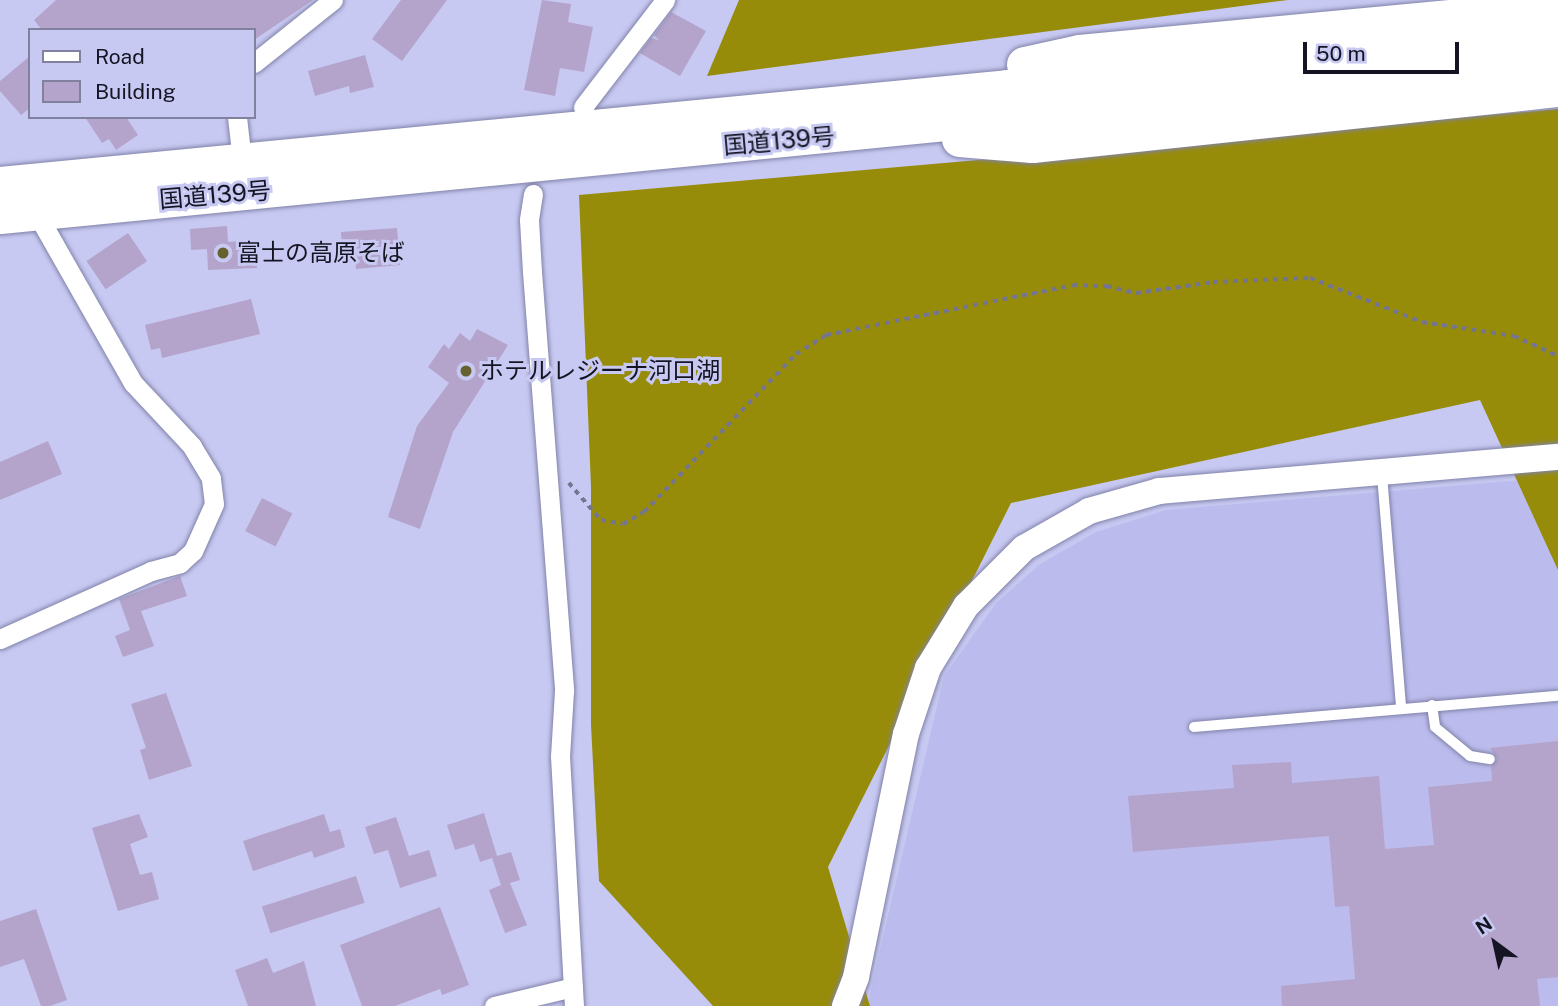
<!DOCTYPE html>
<meta charset="utf-8">
<style>
body{margin:0}
#map{position:relative;width:1558px;height:1006px;overflow:hidden;background:#c7c9f2;font-family:"Public Sans","Noto Sans JP",sans-serif}
div>[style]{position:absolute}
[style*='--x']{left:calc(var(--x)*1px);top:calc(var(--y)*1px);width:calc(var(--w)*1px);rotate:calc(var(--a)*1deg)}
.built>*{inset:0;background:#bbbced}
.forest>*{inset:0;background:#978c0a}
.building>*{inset:0;background:#b4a4cb;transform-origin:0 0}
.path>*{height:3.5px;margin-top:-1.75px;transform-origin:0;background:repeating-linear-gradient(90deg,#747591 0 5px,transparent 0 10px)}
.roads{filter:drop-shadow(0 0 2px #8182a8) drop-shadow(0 0 2px #8182a8)}
.lane>*{height:10px;margin:-5px;padding:0 5px;transform-origin:5px;border-radius:5px;background:#fff}
.street>*{height:19px;margin:-9.5px;padding:0 9.5px;transform-origin:9.5px;border-radius:9.5px;background:#fff}
.secondary>*{height:26px;margin:-13px;padding:0 13px;transform-origin:13px;border-radius:13px;background:#fff}
.highway>*{height:35px;margin:-17.5px;padding:0 17.5px;transform-origin:17.5px;border-radius:17.5px;background:#fff}
.dots>*{width:19px;height:19px;translate:-50% -50%;box-sizing:border-box;border:4px solid #c7c9f2;border-radius:50%}
span{translate:-50% -50%;white-space:nowrap;text-align:center;line-height:1.15;-webkit-text-stroke:6px #c7c9f2;paint-order:stroke}
.street-label{font-size:24px;color:#141422}
.poi-label{font-size:24px;color:#141422}
.left{translate:0 -50%;text-align:left}
.legend{position:absolute;left:28px;top:28px;width:228px;height:91px;box-sizing:border-box;background:#c7c9f2;border:2px solid #7f819f;margin:0;padding:9px 12px;list-style:none;font-size:21px;color:#141422}
.legend li{display:flex;align-items:center;gap:14px;height:35px}
.legend b{width:35px;border:2px solid #7f819f}
.north{position:absolute;left:1460px;top:908px;width:70px;height:70px;-webkit-text-stroke:5px #c7c9f2;paint-order:stroke;rotate:327deg;font-size:19px;font-weight:700;line-height:28px;text-align:center;color:#141422}
.north::after{content:'';display:block;margin:auto;width:24px;height:32px;background:#141422;clip-path:polygon(50% 0,100% 100%,50% 72%,0 100%)}
.scale{position:absolute;left:1303px;top:42px;width:156px;height:32px;box-sizing:border-box;border:4px solid #141422;border-top:0;padding-left:9px;font-size:21px;line-height:24px;white-space:nowrap;color:#141422;-webkit-text-stroke:5px #c7c9f2;paint-order:stroke}
</style>
<div id="map">
<div class="built">
<i style="clip-path:polygon(1558px 477px,1558px 1006px,867px 1006px,944px 676px,996px 603px,1040px 564px,1096px 532px,1166px 510px)"></i>
</div>
<div class="forest">
<i style="clip-path:polygon(739px 0,1288px 0,707px 76px)"></i>
<i style="clip-path:polygon(1558px 109px,1558px 570px,1480px 400px,1011px 503px,828px 867px,870px 1006px,713px 1006px,599px 881px,591px 725px,591px 487px,579px 195px)"></i>
</div>
<div class="building">
<i style="clip-path:polygon(56px 0,313px 0,254px 40px,254px 30px,42px 30px,34px 20px)"></i>
<i style="clip-path:polygon(401px 0,447px 0,402px 61px,372px 39px)"></i>
<i style="clip-path:polygon(542px 0,571px 4px,568px 22px,593px 27px,584px 72px,560px 68px,555px 96px,524px 90px)"></i>
<i style="clip-path:polygon(671px 12px,706px 31px,680px 76px,640px 53px,651px 38px,659px 40px,654px 35px)"></i>
<i style="clip-path:polygon(365px 55px,374px 87px,350px 93px,349px 86px,315px 96px,308px 71px)"></i>
<i style="clip-path:polygon(30px 56px,30px 108px,21px 115px,0 91px,0 81px)"></i>
<i style="clip-path:polygon(85px 117px,126px 117px,138px 135px,116px 150px,109px 139px,102px 143px)"></i>
<i style="clip-path:polygon(227px 226px,228px 242px,256px 240px,257px 268px,208px 270px,207px 249px,191px 250px,190px 229px)"></i>
<i style="clip-path:polygon(397px 228px,400px 265px,356px 269px,355px 262px,343px 263px,341px 232px)"></i>
<i style="left:128px;top:233px;width:34px;height:50px;rotate:56deg"></i>
<i style="clip-path:polygon(251px 299px,260px 334px,162px 358px,160px 348px,151px 350px,145px 325px)"></i>
<i style="clip-path:polygon(477px 329px,508px 345px,453px 432px,420px 529px,388px 517px,417px 426px,449px 383px,428px 367px,444px 344px,449px 349px,460px 333px,470px 341px)"></i>
<i style="clip-path:polygon(48px 441px,62px 474px,0 500px,0 462px)"></i>
<i style="left:262px;top:498px;width:34px;height:37px;rotate:27deg"></i>
<i style="clip-path:polygon(180px 576px,187px 596px,141px 611px,154px 646px,123px 657px,115px 636px,130px 630px,119px 599px)"></i>
<i style="clip-path:polygon(166px 693px,192px 766px,149px 780px,140px 750px,146px 748px,131px 704px)"></i>
<i style="clip-path:polygon(1558px 741px,1558px 977px,1537px 979px,1540px 1006px,1282px 1006px,1281px 986px,1355px 979px,1349px 906px,1335px 907px,1329px 836px,1133px 852px,1128px 796px,1234px 788px,1232px 765px,1291px 762px,1292px 783px,1379px 776px,1385px 849px,1434px 845px,1428px 787px,1492px 781px,1491px 766px,1497px 759px,1490px 748px)"></i>
<i style="clip-path:polygon(484px 813px,497px 856px,511px 852px,520px 880px,510px 883px,527px 925px,505px 933px,489px 890px,501px 885px,492px 858px,480px 862px,474px 844px,455px 850px,447px 825px)"></i>
<i style="clip-path:polygon(139px 814px,148px 837px,130px 844px,140px 875px,152px 872px,159px 899px,118px 911px,92px 828px)"></i>
<i style="clip-path:polygon(324px 814px,330px 832px,340px 829px,345px 847px,314px 858px,312px 851px,253px 871px,243px 841px)"></i>
<i style="clip-path:polygon(396px 817px,409px 856px,429px 850px,437px 876px,400px 888px,388px 850px,374px 854px,365px 827px)"></i>
<i style="left:356px;top:876px;width:28px;height:99px;rotate:72deg"></i>
<i style="clip-path:polygon(440px 907px,469px 985px,442px 995px,440px 989px,395px 1006px,362px 1006px,340px 945px)"></i>
<i style="clip-path:polygon(36px 909px,67px 1000px,50px 1006px,41px 1006px,24px 959px,0 967px,0 921px)"></i>
<i style="clip-path:polygon(267px 958px,273px 973px,304px 961px,316px 1006px,248px 1006px,235px 970px)"></i>
</div>
<div class="path">
<i style="--x:569;--y:483;--w:49;--a:49.1"></i>
<i style="--x:601;--y:520;--w:22;--a:10"></i>
<i style="--x:623;--y:524;--w:24;--a:-30"></i>
<i style="--x:644;--y:512;--w:219;--a:-46.1"></i>
<i style="--x:796;--y:354;--w:36;--a:-32"></i>
<i style="--x:826;--y:335;--w:252;--a:-11.4"></i>
<i style="--x:1073;--y:285;--w:34;--a:2"></i>
<i style="--x:1107;--y:286;--w:30;--a:14"></i>
<i style="--x:1136;--y:293;--w:78;--a:-8.1"></i>
<i style="--x:1213;--y:282;--w:97;--a:-2.4"></i>
<i style="--x:1310;--y:278;--w:120;--a:21.4"></i>
<i style="--x:1422;--y:322;--w:93;--a:8.7"></i>
<i style="--x:1514;--y:336;--w:48;--a:24.4"></i>
</div>
<div class="roads">
<div class="lane">
<i style="--x:1382;--y:475;--w:234;--a:85.3"></i>
<i style="--x:1432;--y:705;--w:22;--a:82"></i>
<i style="--x:1435;--y:727;--w:45;--a:39.6"></i>
<i style="--x:1470;--y:756;--w:20;--a:9"></i>
<i style="--x:1194;--y:727;--w:365;--a:-4.9"></i>
</div>
<div class="street">
<i style="--x:254;--y:63;--w:101;--a:-38.6"></i>
<i style="--x:583;--y:107;--w:135;--a:-52.5"></i>
<i style="--x:237;--y:117;--w:44;--a:83.5"></i>
<i style="--x:533;--y:194;--w:26;--a:99"></i>
<i style="--x:529;--y:220;--w:52;--a:86.7"></i>
<i style="--x:532;--y:272;--w:420;--a:85.6"></i>
<i style="--x:564;--y:691;--w:65;--a:93.5"></i>
<i style="--x:560;--y:756;--w:250;--a:86.8"></i>
<i style="--x:0;--y:639;--w:166;--a:-24.2"></i>
<i style="--x:151;--y:571;--w:30;--a:-15"></i>
<i style="--x:180;--y:563;--w:18;--a:-43"></i>
<i style="--x:193;--y:551;--w:51;--a:-65.9"></i>
<i style="--x:214;--y:504;--w:26;--a:-97"></i>
<i style="--x:211;--y:478;--w:37;--a:-121"></i>
<i style="--x:192;--y:446;--w:86;--a:-133.1"></i>
<i style="--x:133;--y:383;--w:197;--a:-119.6"></i>
<i style="--x:494;--y:1006;--w:81;--a:-13.5"></i>
</div>
<div class="secondary">
<i style="--x:1484;--y:14;--w:74;--a:-5.4"></i>
<i style="--x:845;--y:1006;--w:31;--a:-69"></i>
<i style="--x:856;--y:977;--w:248;--a:-78.4"></i>
<i style="--x:906;--y:734;--w:70;--a:-71.6"></i>
<i style="--x:928;--y:668;--w:73;--a:-58.5"></i>
<i style="--x:966;--y:606;--w:82;--a:-45"></i>
<i style="--x:1024;--y:548;--w:75;--a:-29.6"></i>
<i style="--x:1089;--y:511;--w:73;--a:-15.9"></i>
<i style="--x:1159;--y:491;--w:400;--a:-4.9"></i>
</div>
<div class="highway">
<i style="--x:1024;--y:64;--w:56;--a:-12.3"></i>
<i style="--x:1079;--y:52;--w:407;--a:-5.4"></i>
<i style="--x:959;--y:139;--w:73;--a:4.7"></i>
<i style="--x:1032;--y:145;--w:529;--a:-6.08"></i>
<i style="--x:0;--y:184;--w:1565;--a:-5.5"></i>
<i style="--x:0;--y:216;--w:1565;--a:-5.61"></i>
</div>
</div>
<div class="dots">
<i style="left:223px;top:253px;background:#66612e"></i>
<i style="left:466px;top:371px;background:#66612e"></i>
</div>
<div class="street-label">
<span style="left:779px;top:141px;rotate:-5deg">国道139号</span>
<span style="left:215px;top:195px;rotate:-5deg">国道139号</span>
</div>
<div class="poi-label">
<span class="left" style="left:237px;top:253px">富士の高原そば</span>
<span class="left" style="left:480px;top:371px">ホテルレジーナ河口湖</span>
</div>
<ul class="legend">
<li><b style="height:9px;background:#fff"></b>Road</li>
<li><b style="height:19px;background:#b4a4cb"></b>Building</li>
</ul>
<div class="north">N</div>
<div class="scale">50 m</div>
</div>
